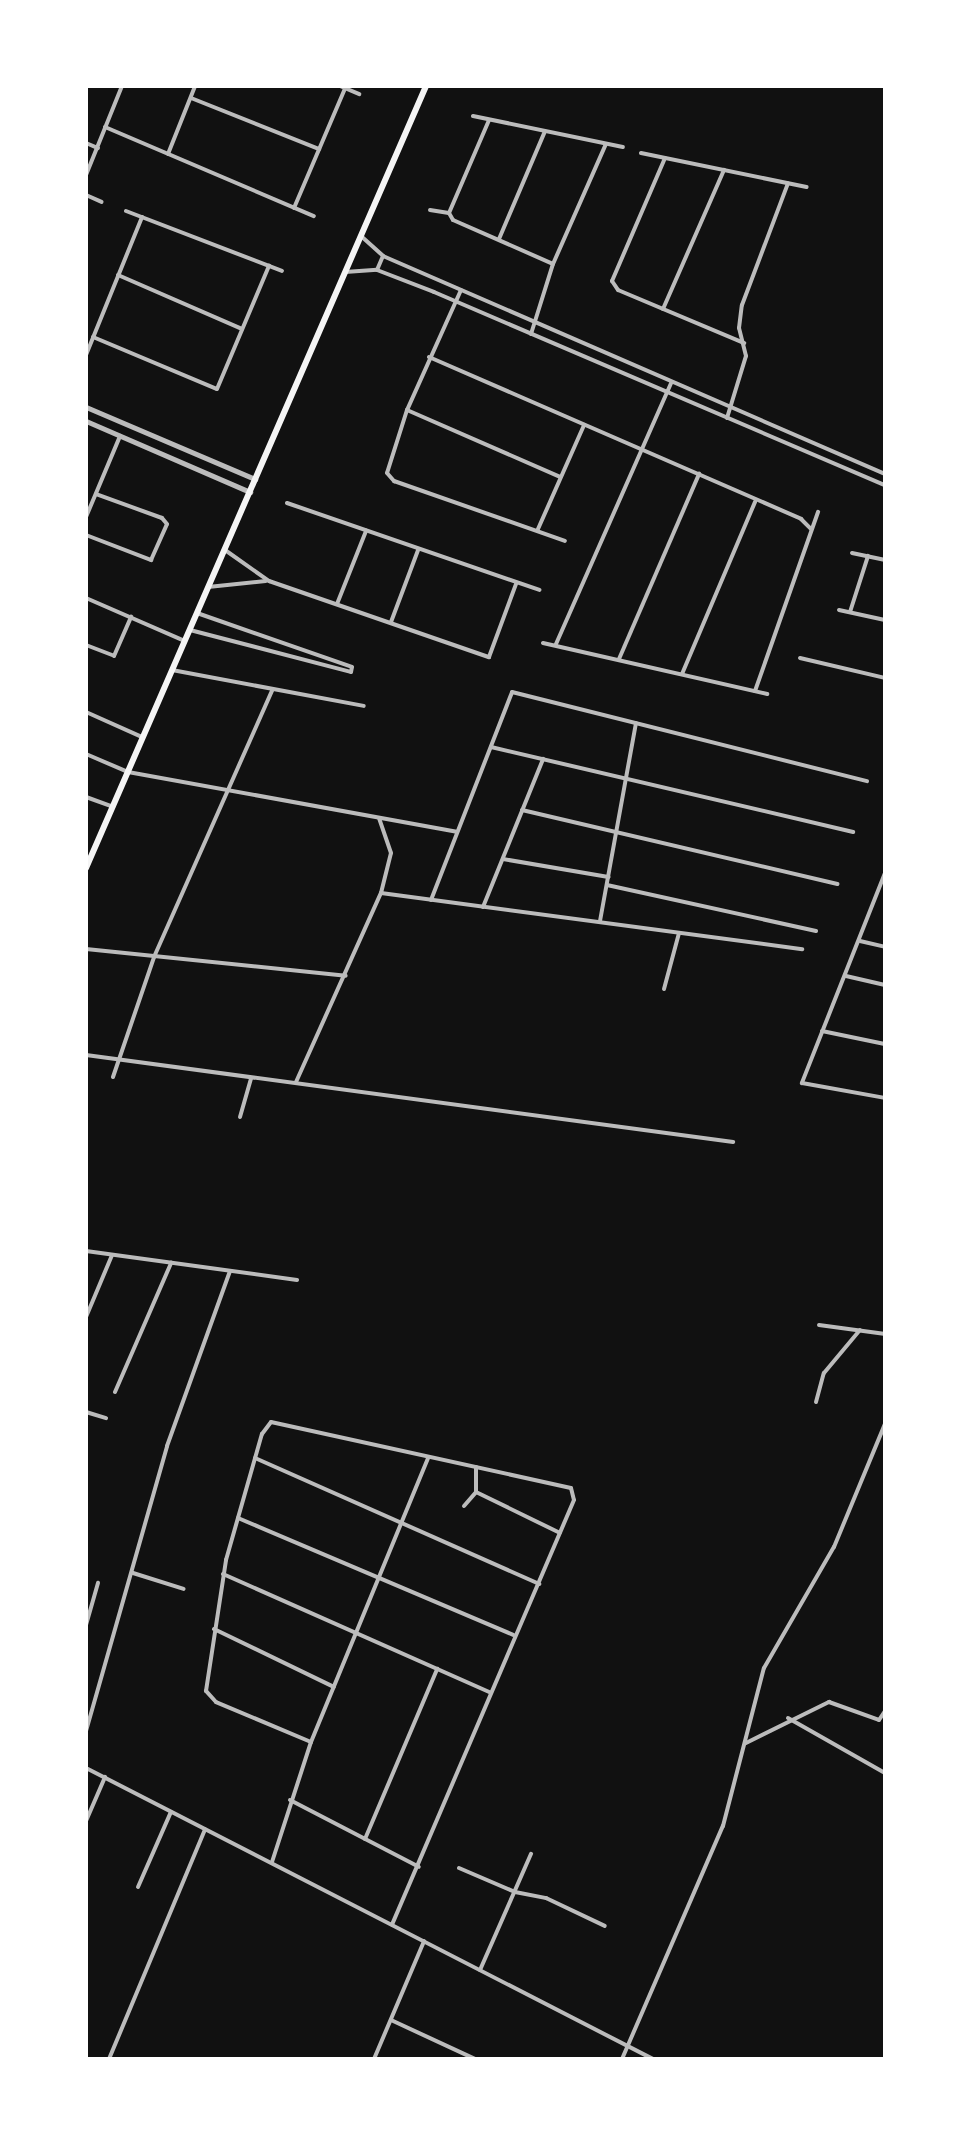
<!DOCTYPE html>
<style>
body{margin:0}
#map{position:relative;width:971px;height:2145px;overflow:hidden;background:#111;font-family:"Space Grotesk",sans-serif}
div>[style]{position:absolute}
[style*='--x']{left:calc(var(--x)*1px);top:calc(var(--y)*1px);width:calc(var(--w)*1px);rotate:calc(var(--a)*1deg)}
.minor>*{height:4px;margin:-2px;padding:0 2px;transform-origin:2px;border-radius:2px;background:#bcbcbc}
.tertiary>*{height:5px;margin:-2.5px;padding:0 2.5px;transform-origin:2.5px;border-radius:2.5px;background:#bcbcbc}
.secondary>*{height:6px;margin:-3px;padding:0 3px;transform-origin:3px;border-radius:3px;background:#f5f5f5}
span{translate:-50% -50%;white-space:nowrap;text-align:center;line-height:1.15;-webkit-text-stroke:6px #fff;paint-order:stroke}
.frame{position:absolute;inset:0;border:88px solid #fff;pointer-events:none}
</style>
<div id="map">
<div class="minor">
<i style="--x:340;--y:86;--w:21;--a:23"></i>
<i style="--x:191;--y:98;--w:138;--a:21.7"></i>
<i style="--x:473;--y:116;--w:153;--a:11.7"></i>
<i style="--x:105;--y:127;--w:227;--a:23.1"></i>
<i style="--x:86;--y:143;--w:13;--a:23"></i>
<i style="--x:641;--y:153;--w:169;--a:11.6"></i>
<i style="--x:168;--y:154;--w:73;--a:-68.3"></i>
<i style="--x:665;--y:158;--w:134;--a:113.3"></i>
<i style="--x:612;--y:281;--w:11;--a:56"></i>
<i style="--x:618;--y:290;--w:137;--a:22.8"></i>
<i style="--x:86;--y:175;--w:96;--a:-68"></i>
<i style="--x:86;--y:195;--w:17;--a:24"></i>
<i style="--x:294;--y:208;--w:133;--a:-66.9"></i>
<i style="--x:430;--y:210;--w:19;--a:9"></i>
<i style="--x:126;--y:211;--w:167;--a:21"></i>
<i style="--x:449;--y:213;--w:8;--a:60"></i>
<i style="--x:453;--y:220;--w:109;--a:23.7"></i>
<i style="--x:449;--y:213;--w:101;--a:-66.7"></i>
<i style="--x:361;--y:236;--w:30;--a:42"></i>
<i style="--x:383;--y:256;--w:547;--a:23.47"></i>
<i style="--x:499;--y:239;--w:117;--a:-66.9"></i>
<i style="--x:377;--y:270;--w:15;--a:-67"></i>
<i style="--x:345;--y:272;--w:32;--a:-4"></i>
<i style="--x:377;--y:270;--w:61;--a:21.1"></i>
<i style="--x:434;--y:292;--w:491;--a:23.2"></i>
<i style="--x:118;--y:275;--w:135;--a:23.5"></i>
<i style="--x:461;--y:290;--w:132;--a:114.2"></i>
<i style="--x:407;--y:410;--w:66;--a:107.6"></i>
<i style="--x:387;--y:473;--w:11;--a:49"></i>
<i style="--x:394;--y:481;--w:181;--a:19.3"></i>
<i style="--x:663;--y:309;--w:152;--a:-66.3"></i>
<i style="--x:531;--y:334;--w:73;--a:-72.6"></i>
<i style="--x:553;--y:264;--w:131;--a:-66.2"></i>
<i style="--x:93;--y:337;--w:134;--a:22.8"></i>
<i style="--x:217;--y:389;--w:134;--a:-67.1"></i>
<i style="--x:86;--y:355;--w:149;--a:-67.9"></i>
<i style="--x:429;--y:357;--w:406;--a:23.5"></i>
<i style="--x:801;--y:519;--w:14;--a:45"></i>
<i style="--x:407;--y:410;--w:167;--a:23.6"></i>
<i style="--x:727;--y:418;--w:65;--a:-73"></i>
<i style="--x:746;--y:356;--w:29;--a:-104"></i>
<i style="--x:739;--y:328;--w:23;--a:-83"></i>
<i style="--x:742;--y:305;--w:130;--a:-69.3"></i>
<i style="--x:287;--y:503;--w:267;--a:19"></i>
<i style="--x:86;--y:517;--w:88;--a:-67.2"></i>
<i style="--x:538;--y:529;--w:114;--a:-66.1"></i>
<i style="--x:86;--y:535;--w:70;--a:21"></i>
<i style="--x:151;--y:560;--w:39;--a:-66"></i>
<i style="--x:167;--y:524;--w:8;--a:-130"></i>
<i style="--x:162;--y:518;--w:70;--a:-160"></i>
<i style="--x:225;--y:550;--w:54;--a:35.2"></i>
<i style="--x:269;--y:581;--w:233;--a:19.1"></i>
<i style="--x:489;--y:657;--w:78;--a:-69.7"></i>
<i style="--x:852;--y:553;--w:34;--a:12"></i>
<i style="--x:208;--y:587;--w:58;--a:-5.9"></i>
<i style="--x:86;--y:598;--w:108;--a:23.5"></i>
<i style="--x:337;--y:604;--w:79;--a:-68.3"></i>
<i style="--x:839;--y:610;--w:47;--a:12.3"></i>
<i style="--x:850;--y:612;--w:59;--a:-72.2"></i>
<i style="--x:197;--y:613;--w:164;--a:19.2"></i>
<i style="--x:391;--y:622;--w:77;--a:-69.4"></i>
<i style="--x:190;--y:630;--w:166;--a:14.6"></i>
<i style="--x:351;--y:672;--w:5;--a:-79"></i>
<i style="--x:543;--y:643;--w:230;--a:12.8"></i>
<i style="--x:556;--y:644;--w:285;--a:-66.2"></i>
<i style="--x:86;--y:645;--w:30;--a:21"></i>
<i style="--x:114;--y:656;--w:43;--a:-66.4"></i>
<i style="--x:800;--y:658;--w:87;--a:13.2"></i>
<i style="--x:619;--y:659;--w:202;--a:-66.6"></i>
<i style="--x:172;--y:670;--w:195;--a:10.6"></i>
<i style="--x:682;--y:674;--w:187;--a:-67"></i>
<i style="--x:755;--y:691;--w:190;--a:-70.6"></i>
<i style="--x:86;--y:712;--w:61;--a:24.1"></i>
<i style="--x:491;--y:747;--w:372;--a:13.2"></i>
<i style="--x:86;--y:754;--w:46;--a:23.2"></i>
<i style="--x:128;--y:772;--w:334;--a:10.3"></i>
<i style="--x:86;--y:797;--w:29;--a:20"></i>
<i style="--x:522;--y:810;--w:324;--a:13.2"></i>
<i style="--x:503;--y:859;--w:107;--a:9.7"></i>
<i style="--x:885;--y:873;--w:226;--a:111.6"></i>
<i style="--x:802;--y:1083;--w:84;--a:10.2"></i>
<i style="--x:607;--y:885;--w:214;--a:12.4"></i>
<i style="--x:381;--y:893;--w:425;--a:7.6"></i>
<i style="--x:431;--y:900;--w:223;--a:-68.7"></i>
<i style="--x:512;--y:692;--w:366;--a:14.1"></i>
<i style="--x:483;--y:907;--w:160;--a:-67.9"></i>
<i style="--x:600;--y:921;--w:201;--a:-79.7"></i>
<i style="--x:860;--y:941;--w:26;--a:13"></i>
<i style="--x:86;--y:949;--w:261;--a:5.9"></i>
<i style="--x:846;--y:976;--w:40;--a:13"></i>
<i style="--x:664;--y:989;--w:58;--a:-75"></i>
<i style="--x:822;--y:1031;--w:64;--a:11.7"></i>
<i style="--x:86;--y:1055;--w:653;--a:7.66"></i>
<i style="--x:113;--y:1077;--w:127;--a:-71.1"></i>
<i style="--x:154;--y:957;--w:293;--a:-66.1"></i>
<i style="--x:296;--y:1082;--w:207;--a:-65.8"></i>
<i style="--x:381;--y:893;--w:41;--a:-76"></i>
<i style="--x:391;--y:853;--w:36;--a:-109"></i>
<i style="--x:240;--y:1117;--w:40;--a:-74"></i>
<i style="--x:86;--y:1251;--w:213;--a:7.8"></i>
<i style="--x:86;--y:1317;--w:67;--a:-67.2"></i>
<i style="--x:819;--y:1325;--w:67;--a:7.8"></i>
<i style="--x:115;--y:1392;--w:141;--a:-66.5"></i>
<i style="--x:816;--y:1402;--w:30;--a:-75"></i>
<i style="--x:824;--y:1373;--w:56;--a:-50.1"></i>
<i style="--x:86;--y:1412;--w:21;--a:17"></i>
<i style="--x:255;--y:1458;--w:311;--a:23.9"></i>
<i style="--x:476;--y:1492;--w:93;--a:26"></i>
<i style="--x:476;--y:1492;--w:25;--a:-90"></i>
<i style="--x:464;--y:1506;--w:18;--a:-49"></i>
<i style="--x:238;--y:1518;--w:299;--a:23"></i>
<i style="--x:133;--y:1573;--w:53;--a:17.4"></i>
<i style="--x:223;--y:1574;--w:293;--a:23.9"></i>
<i style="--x:86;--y:1625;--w:44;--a:-74.1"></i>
<i style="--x:214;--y:1629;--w:133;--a:25.8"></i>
<i style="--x:788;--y:1718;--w:112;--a:29.6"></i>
<i style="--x:86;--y:1731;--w:296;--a:-74.1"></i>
<i style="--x:167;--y:1446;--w:186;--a:-70.2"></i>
<i style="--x:311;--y:1742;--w:103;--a:-157.2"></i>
<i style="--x:216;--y:1702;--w:15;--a:-132"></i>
<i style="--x:206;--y:1691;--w:133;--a:-81.3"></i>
<i style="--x:226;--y:1560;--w:131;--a:-74.1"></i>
<i style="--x:262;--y:1434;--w:15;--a:-53"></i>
<i style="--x:271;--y:1422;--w:307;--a:12.4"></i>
<i style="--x:571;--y:1488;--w:12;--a:76"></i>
<i style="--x:574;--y:1500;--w:462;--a:113.2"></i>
<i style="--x:746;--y:1743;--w:93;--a:-26.3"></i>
<i style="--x:829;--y:1702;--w:53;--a:19.8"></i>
<i style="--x:879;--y:1720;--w:11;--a:-56"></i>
<i style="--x:86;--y:1768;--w:637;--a:27.17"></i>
<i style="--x:290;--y:1800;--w:145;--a:27.4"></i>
<i style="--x:86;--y:1821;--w:48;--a:-66.6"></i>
<i style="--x:365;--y:1839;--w:185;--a:-67"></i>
<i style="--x:272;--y:1862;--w:126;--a:-72"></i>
<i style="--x:311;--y:1742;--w:307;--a:-67.6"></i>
<i style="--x:459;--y:1868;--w:61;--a:23.2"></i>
<i style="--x:515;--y:1892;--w:32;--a:11"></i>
<i style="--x:546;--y:1898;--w:65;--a:25.4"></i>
<i style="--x:138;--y:1887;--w:82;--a:-66.3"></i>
<i style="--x:480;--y:1970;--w:127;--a:-66.3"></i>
<i style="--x:391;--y:2020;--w:93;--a:24.9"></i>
<i style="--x:109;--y:2059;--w:249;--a:-67.3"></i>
<i style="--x:374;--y:2059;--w:128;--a:-67"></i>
<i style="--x:622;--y:2059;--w:254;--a:-66.6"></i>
<i style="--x:723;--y:1826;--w:163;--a:-75.5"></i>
<i style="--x:764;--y:1668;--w:140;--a:-60"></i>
<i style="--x:834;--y:1547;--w:133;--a:-67.5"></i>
</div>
<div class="tertiary">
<i style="--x:86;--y:407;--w:184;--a:23.1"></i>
<i style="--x:86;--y:421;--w:179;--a:23.4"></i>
</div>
<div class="secondary">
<i style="--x:86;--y:868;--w:853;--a:-66.5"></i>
</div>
<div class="frame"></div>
</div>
